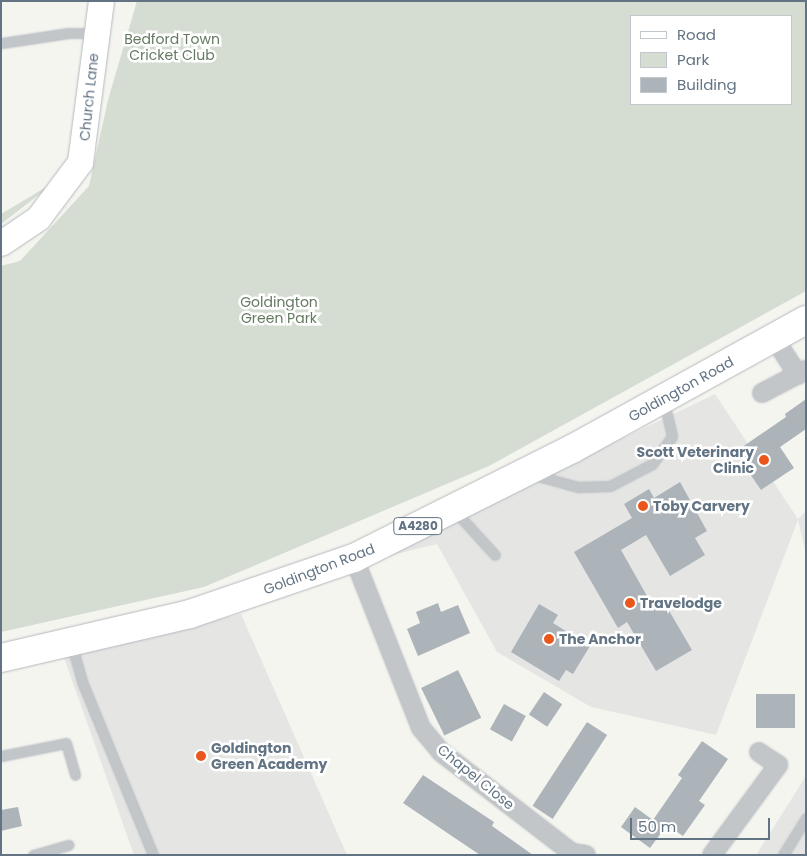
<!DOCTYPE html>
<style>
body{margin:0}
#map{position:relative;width:807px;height:856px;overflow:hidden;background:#f5f5f0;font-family:Poppins,sans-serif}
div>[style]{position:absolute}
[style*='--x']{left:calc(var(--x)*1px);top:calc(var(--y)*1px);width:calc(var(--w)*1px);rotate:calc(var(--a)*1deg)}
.built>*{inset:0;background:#e5e6e4}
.green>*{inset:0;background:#d5dcd1}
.building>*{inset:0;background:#acb3b9;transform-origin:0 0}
.roads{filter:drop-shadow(0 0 1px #b4b9be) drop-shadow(0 0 1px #b4b9be)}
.lane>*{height:9px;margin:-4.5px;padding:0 4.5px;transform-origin:4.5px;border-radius:4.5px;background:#c2c6c9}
.street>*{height:18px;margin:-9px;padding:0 9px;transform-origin:9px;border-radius:9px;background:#c2c6c9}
.secondary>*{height:25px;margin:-12.5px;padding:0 12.5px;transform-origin:12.5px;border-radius:12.5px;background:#fff}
.primary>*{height:28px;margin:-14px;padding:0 14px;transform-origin:14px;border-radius:14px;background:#fff}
.dots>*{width:14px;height:14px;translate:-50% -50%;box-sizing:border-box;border:2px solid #fff;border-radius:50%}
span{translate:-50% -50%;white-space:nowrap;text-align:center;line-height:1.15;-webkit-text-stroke:5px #fff;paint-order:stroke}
.shield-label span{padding:1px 4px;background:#fff;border:1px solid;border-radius:4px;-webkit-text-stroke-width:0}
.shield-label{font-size:12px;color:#627383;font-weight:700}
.park-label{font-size:14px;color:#657a61}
.street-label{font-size:14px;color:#627383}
.poi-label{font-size:14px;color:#627383;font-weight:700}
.right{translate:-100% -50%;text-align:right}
.left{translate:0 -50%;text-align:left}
.frame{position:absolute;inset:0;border:2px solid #627383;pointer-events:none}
.legend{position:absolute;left:630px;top:15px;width:162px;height:90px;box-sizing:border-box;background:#fff;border:1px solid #c0c7cd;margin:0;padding:6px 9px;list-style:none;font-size:15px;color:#627383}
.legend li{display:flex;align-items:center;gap:10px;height:25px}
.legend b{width:25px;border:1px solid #c0c7cd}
.scale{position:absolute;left:630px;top:818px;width:140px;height:22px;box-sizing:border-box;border:2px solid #627383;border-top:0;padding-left:6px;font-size:15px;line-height:18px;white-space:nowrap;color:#627383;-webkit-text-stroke:4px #fff;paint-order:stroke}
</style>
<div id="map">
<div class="built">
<i style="clip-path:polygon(715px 394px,798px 519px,806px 511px,806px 554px,798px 520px,716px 735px,591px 707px,497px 652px,437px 544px,368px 561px)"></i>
<i style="clip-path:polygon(241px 614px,347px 855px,134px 855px,64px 658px)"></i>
<i style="clip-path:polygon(806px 776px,806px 855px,756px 855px)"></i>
</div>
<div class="green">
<i style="clip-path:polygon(evenodd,137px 1px,806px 1px,806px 291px,489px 466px,204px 587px,1px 632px,1px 266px,20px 261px,89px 186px,108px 100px,137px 1px,631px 16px,791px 16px,791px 104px,631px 104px,631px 16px)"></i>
<i style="clip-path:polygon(58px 180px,1px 224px,1px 214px)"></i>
</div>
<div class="building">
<i style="clip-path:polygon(806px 399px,806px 429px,780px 447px,794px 468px,761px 490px,735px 452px,786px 417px,785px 414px)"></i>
<i style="clip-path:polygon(680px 482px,707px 531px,695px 538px,705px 555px,670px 576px,646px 535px,621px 550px,651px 603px,661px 597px,692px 650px,656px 671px,627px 622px,618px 628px,574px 552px,632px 518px,624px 504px,649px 489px,654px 498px)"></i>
<i style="clip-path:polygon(438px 603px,441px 612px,458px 605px,470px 633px,418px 656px,407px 629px,420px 623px,416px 612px)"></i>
<i style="clip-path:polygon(539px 604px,558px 615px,553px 623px,590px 646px,573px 674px,566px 670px,559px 681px,511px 652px)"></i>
<i style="left:458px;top:670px;width:53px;height:41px;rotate:64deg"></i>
<i style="left:544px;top:692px;width:22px;height:27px;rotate:34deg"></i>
<i style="left:756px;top:694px;width:39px;height:34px"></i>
<i style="left:504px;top:704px;width:25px;height:29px;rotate:29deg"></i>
<i style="left:587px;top:722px;width:24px;height:100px;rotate:33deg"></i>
<i style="clip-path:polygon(702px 741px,728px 759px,699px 801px,705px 805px,683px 836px,667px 825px,650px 848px,621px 827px,635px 807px,653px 820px,682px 778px,678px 775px)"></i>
<i style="clip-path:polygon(423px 775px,494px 822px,492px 826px,533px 855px,480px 855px,403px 803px)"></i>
<i style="clip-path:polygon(18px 807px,22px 826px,1px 831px,1px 810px)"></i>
</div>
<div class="roads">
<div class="lane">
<i style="--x:2;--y:43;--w:67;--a:-8.6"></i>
<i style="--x:68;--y:33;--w:28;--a:0"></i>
<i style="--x:534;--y:475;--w:46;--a:15.3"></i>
<i style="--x:578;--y:487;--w:32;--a:-2"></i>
<i style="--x:610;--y:486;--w:47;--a:-27.6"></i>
<i style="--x:652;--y:464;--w:34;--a:-54"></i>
<i style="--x:672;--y:436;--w:36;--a:-103"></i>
<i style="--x:455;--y:511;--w:59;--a:47.7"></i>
<i style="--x:72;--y:646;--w:40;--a:74"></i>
<i style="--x:83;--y:684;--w:185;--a:67.7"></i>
<i style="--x:1;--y:756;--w:66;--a:-11.3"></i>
<i style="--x:66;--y:743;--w:33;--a:74"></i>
<i style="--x:33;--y:855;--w:37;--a:-16"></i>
<i style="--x:783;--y:855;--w:44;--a:-58.1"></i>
</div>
<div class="street">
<i style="--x:774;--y:338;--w:44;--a:57"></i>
<i style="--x:762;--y:393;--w:50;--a:-27.6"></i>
<i style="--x:354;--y:558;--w:183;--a:68.5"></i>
<i style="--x:421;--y:728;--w:31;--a:50"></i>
<i style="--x:441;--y:752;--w:165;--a:37.6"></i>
<i style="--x:572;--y:853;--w:14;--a:8"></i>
<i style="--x:712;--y:855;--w:112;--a:-53.7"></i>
<i style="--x:778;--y:765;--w:23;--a:-146"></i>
</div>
<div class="secondary">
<i style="--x:1;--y:243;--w:45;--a:-34"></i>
<i style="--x:38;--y:218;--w:70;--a:-53.1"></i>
<i style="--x:80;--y:162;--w:162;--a:-82.6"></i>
</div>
<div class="primary">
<i style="--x:1;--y:658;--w:194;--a:-13.1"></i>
<i style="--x:190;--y:614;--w:173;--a:-18.9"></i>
<i style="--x:354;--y:558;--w:244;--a:-26.6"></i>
<i style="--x:572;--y:449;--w:267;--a:-28.9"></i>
</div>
</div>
<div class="dots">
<i style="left:764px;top:460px;background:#ea561b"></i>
<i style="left:643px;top:506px;background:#ea561b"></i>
<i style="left:630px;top:603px;background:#ea561b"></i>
<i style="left:549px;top:639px;background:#ea561b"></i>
<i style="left:201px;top:756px;background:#ea561b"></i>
</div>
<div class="shield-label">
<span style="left:418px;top:526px">A4280</span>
</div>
<div class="park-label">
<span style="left:172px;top:47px">Bedford Town<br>Cricket Club</span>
<span style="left:279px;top:310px">Goldington<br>Green Park</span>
</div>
<div class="street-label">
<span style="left:89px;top:97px;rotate:-84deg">Church Lane</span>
<span style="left:681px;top:389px;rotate:-29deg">Goldington Road</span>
<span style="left:319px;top:569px;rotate:-21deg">Goldington Road</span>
<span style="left:476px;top:777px;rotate:39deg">Chapel Close</span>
</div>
<div class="poi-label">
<span class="right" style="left:754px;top:460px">Scott Veterinary<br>Clinic</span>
<span class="left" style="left:653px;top:506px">Toby Carvery</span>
<span class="left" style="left:640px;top:603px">Travelodge</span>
<span class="left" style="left:559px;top:639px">The Anchor</span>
<span class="left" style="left:211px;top:756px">Goldington<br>Green Academy</span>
</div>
<div class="frame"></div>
<ul class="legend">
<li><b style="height:6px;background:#fff"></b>Road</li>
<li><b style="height:14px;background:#d5dcd1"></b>Park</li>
<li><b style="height:14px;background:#acb3b9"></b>Building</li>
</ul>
<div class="scale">50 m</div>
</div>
